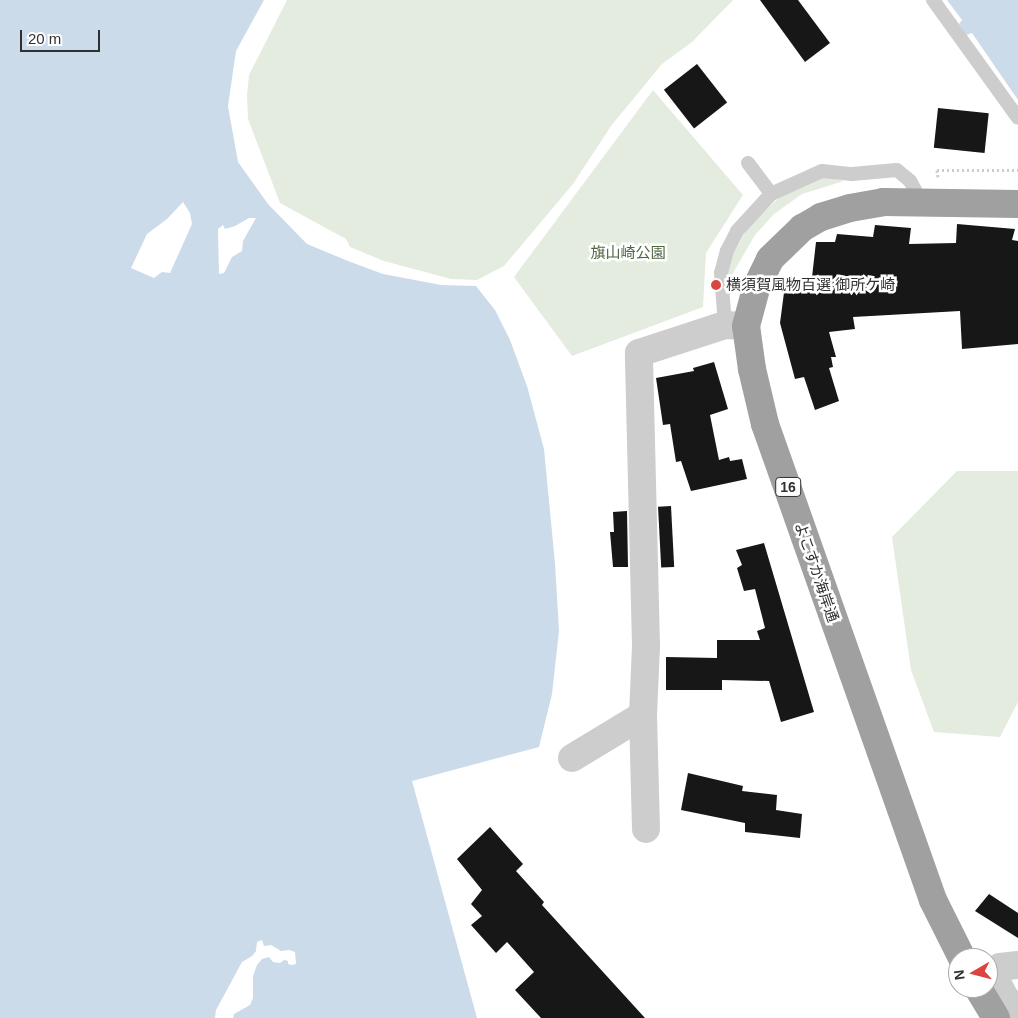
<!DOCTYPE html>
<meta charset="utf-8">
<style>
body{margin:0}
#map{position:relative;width:1018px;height:1018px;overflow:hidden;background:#fff;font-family:Arial,"Noto Sans JP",sans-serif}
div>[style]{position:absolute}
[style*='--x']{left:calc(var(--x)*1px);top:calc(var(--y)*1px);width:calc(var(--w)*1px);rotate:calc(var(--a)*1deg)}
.green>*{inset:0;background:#e4ecdf}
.water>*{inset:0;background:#ccdbea}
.building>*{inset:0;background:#171717;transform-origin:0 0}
.path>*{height:3px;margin-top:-1.5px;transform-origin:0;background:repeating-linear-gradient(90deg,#cdcdcd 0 2.5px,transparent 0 5px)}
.service>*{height:14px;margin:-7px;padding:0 7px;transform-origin:7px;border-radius:7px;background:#cdcdcd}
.minor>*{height:28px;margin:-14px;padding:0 14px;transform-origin:14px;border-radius:14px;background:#cdcdcd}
.trunk>*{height:28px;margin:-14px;padding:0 14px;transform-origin:14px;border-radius:14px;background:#a0a0a0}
.dots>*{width:14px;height:14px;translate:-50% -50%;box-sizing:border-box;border:2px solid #fff;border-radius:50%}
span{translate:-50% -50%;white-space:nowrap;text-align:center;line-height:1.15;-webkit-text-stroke:5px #fff;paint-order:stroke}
.shield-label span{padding:1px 4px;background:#fff;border:1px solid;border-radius:4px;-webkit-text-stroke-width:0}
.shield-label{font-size:14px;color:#303030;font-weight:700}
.park-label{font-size:15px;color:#4e6940}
.poi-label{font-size:15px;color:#303030}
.left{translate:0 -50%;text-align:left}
.street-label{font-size:15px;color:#303030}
.north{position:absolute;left:948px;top:948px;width:50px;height:50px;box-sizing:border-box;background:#fff;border:1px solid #acacac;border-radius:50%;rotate:262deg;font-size:14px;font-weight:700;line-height:20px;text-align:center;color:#303030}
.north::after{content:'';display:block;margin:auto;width:18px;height:22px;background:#d9453f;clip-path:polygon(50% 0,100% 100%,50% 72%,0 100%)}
.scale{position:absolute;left:20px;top:30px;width:80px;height:22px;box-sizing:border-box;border:2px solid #303030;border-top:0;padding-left:6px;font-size:15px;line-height:18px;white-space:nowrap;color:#303030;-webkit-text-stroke:4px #fff;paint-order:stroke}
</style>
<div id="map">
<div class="green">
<i style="clip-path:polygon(287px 0,733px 0,692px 42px,662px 64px,611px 126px,573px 184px,504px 266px,477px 280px,451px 279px,384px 261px,350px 247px,346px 239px,280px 203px,248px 119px,247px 95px,249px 75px)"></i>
<i style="clip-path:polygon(653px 90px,743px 195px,706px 253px,703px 307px,572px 356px,514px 277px)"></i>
<i style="clip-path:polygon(825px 177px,844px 181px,802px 194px,774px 214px,755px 235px,729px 280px,727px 266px,749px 225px,780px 197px)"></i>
<i style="clip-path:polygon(957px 471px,1018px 471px,1018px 702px,1000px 737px,934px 732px,911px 670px,892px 537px)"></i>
</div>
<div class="water">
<i style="clip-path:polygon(evenodd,0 0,264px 0,236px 51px,228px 106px,238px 162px,268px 204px,307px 244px,348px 261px,383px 274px,441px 285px,476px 286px,495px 310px,510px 340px,527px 386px,544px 449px,555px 563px,559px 631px,552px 694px,539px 747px,412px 781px,477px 1018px,233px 1018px,234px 1014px,250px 1005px,253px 998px,253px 976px,257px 965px,262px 959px,269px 957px,273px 962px,280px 963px,284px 960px,288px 961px,288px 964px,292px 965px,296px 964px,295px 952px,289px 950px,281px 951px,271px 945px,264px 946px,262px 940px,257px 942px,256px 951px,252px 956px,242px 962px,216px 1010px,215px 1018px,0 1018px,0 0,183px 202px,190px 213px,192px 224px,170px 273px,162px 272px,154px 278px,131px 268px,147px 234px,167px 219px,183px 202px,0 0,249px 218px,256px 218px,243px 241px,242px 251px,232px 257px,224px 273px,219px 274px,218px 229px,223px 225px,225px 229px,235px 226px,249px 218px)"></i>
<i style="clip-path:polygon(947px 0,1018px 0,1018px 100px,972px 33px,966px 35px,959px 24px,962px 20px)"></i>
</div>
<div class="building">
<i style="clip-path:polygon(760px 0,798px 0,830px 43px,805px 62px)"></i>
<i style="left:697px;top:64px;width:49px;height:42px;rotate:52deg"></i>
<i style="left:938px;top:108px;width:51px;height:40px;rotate:6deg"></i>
<i style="clip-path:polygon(957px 224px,1015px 229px,1012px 240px,1018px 241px,1018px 344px,962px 349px,960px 311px,853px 317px,855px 329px,829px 332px,836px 357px,831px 357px,833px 367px,829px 368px,839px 401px,815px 410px,804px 377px,795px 379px,780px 323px,785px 285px,811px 286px,816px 242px,835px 242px,837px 234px,873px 237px,875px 225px,911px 228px,909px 244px,956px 243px)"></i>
<i style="clip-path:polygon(714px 362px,728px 409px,710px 415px,719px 460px,729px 457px,730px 461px,742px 459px,747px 479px,691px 491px,681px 461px,676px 462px,670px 424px,663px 425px,656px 378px,694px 371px,693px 368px)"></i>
<i style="left:671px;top:506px;width:61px;height:13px;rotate:87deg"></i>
<i style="clip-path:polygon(627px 511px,628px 567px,613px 567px,610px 532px,614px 532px,613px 512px)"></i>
<i style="clip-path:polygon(764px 543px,814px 712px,781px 722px,769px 681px,722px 680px,722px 690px,666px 690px,666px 657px,717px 658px,717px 640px,760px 640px,757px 631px,765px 628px,755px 589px,744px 591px,737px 568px,742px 565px,736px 550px)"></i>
<i style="clip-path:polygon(688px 773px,743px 786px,742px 791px,777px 795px,776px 810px,802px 814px,800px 838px,745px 832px,745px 823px,681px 810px)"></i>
<i style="clip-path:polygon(490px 827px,523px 864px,516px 871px,544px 902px,542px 905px,645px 1018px,541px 1018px,515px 990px,534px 972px,507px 942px,496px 953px,471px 925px,482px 916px,471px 904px,482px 890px,457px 859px)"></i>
<i style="clip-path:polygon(989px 894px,1018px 913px,1018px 938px,975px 911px)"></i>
</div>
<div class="path">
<i style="--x:938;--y:177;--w:7;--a:-98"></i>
<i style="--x:937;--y:170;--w:81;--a:0"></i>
</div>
<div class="service">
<i style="--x:933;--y:0;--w:145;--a:54.2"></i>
<i style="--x:748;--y:163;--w:39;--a:53"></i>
<i style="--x:725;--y:325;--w:52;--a:-94.4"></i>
<i style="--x:721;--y:273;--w:23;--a:-75"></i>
<i style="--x:727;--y:251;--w:22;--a:-63"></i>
<i style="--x:737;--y:231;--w:50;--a:-47.4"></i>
<i style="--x:771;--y:194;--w:56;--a:-24.3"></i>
<i style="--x:822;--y:171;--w:30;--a:6"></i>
<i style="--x:852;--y:174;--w:45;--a:-5.1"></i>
<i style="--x:897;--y:170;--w:17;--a:40"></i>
<i style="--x:910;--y:181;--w:10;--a:61"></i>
<i style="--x:915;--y:190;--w:11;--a:90"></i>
</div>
<div class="minor">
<i style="--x:643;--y:715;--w:114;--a:88.5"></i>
<i style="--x:572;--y:758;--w:83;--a:-31.2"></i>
<i style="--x:643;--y:715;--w:69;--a:-87.5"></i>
<i style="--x:646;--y:646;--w:293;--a:-91.4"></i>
<i style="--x:639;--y:353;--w:90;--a:-18"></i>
<i style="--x:725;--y:325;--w:21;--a:3"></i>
<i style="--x:1018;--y:965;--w:18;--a:174"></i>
<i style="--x:1000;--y:967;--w:14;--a:107"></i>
<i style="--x:996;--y:980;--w:18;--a:63"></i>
<i style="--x:1004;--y:996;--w:23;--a:52"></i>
</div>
<div class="trunk">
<i style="--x:962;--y:958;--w:65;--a:-116.6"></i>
<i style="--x:933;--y:900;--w:505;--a:-109.44"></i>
<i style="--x:765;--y:424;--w:57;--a:-103.3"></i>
<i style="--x:752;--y:369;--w:43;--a:-97.9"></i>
<i style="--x:746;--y:326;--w:39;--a:-75"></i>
<i style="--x:756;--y:288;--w:32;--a:-64"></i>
<i style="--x:770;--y:259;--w:45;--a:-44.1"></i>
<i style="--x:802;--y:228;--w:22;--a:-30"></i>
<i style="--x:821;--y:217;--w:30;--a:-17"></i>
<i style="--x:850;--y:208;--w:34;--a:-10"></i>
<i style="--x:883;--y:202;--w:135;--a:0.8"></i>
<i style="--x:978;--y:988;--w:35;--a:59"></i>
</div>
<div class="dots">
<i style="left:716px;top:285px;background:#d9453f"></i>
</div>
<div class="shield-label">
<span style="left:788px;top:487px">16</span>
</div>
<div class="park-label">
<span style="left:628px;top:253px">旗山崎公園</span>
</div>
<div class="poi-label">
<span class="left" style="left:726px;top:285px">横須賀風物百選 御所ケ崎</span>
</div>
<div class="street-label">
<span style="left:817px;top:572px;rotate:71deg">よこすか海岸通</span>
</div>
<div class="north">N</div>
<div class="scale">20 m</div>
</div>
